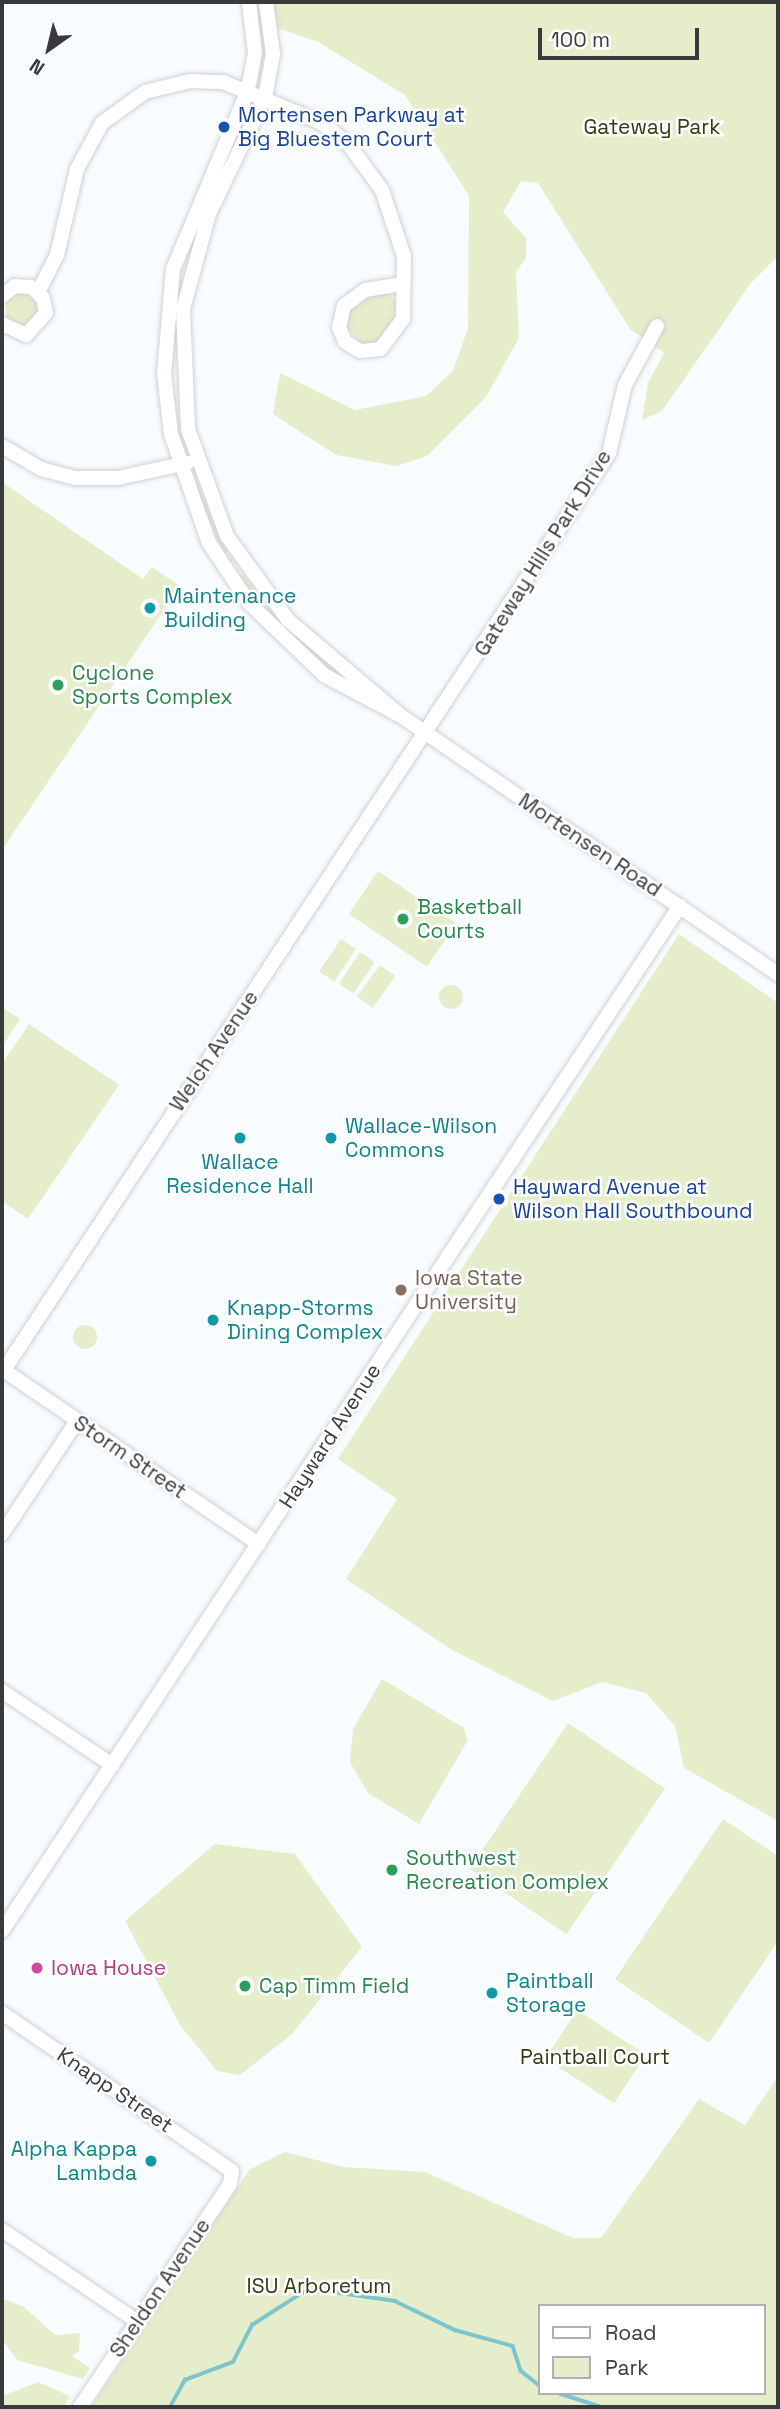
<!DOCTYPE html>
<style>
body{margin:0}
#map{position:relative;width:780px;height:2409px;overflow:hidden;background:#f9fcff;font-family:"Space Grotesk",sans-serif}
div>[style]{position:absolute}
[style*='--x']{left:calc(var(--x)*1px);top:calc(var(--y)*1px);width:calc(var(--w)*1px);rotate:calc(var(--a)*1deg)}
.green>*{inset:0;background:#e6edcb;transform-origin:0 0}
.round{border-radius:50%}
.stream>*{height:3.5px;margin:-1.75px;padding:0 1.75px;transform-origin:1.75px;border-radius:1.75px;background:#7dc5ce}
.roads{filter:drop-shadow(0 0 2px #cfd1d4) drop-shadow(0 0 2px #cfd1d4)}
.minor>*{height:14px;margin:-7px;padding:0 7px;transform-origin:7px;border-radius:7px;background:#fff}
.dots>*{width:19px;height:19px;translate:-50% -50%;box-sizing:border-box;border:4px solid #fff;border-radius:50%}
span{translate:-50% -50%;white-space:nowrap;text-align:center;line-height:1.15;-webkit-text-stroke:5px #fff;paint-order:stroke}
.transit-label{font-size:21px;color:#164399}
.left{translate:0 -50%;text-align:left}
.park-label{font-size:21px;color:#333910}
.street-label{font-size:21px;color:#393a3c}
.culture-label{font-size:21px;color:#0d838f}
.right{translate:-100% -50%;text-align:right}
.leisure-label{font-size:21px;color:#27864d}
.education-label{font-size:21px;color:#785e54}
.hotel-label{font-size:21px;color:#b23c85}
.frame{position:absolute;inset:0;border:4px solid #393a3c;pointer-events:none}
.legend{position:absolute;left:538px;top:2304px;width:228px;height:91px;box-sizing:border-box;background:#fff;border:2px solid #b0b0b1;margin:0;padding:9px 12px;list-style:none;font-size:21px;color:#393a3c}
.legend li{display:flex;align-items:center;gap:14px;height:35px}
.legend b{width:35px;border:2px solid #b0b0b1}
.north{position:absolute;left:14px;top:14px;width:70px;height:70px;-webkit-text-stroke:5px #fff;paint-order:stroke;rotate:214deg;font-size:19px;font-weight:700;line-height:28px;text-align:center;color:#393a3c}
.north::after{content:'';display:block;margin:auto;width:24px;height:32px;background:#393a3c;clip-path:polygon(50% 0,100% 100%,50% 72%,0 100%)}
.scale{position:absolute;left:538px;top:28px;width:161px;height:32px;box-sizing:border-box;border:4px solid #393a3c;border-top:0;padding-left:9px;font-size:21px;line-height:24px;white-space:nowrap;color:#393a3c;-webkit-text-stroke:5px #fff;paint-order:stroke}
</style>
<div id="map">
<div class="green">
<i style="clip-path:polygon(266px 2px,778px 2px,778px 256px,751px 283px,662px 411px,642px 420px,648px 383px,664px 353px,630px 329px,538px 183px,521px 181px,503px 212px,526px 238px,526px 258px,516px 272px,519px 338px,486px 397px,427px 456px,397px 466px,336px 455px,273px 414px,280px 373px,355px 410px,426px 396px,453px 371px,468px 328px,469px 196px,405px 95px,318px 42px,272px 26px)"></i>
<i style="clip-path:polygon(385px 292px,396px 300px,393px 327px,375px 344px,362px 344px,347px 328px,348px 312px,364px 298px)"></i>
<i class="round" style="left:5px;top:293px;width:32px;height:32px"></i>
<i style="clip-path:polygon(2px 482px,143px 579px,152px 567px,180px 586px,2px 850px)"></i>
<i style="left:198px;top:487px;width:71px;height:4px;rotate:65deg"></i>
<i style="clip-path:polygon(243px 574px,292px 632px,344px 674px,340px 679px,258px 602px,238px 577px)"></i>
<i style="left:378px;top:871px;width:94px;height:52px;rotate:34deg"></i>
<i style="clip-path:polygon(679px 934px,778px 1003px,778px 1821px,684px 1768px,675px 1726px,646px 1693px,602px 1682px,553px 1701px,452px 1650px,346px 1579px,397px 1499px,338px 1459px)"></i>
<i style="left:341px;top:939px;width:18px;height:39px;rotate:34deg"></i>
<i style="left:360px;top:952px;width:18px;height:38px;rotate:34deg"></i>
<i style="left:380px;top:965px;width:19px;height:39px;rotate:36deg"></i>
<i class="round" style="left:439px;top:985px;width:24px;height:24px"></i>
<i style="clip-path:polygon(2px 1007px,20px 1019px,2px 1047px)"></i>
<i style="clip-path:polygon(29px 1024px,119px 1085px,28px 1219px,2px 1201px,2px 1064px)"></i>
<i class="round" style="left:73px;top:1325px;width:24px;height:24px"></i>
<i style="clip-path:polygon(382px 1679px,464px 1728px,468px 1740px,419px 1824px,368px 1793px,350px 1762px,353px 1729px)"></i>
<i style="left:568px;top:1723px;width:117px;height:176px;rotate:34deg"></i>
<i style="clip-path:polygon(723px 1819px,778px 1856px,778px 1941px,709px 2043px,615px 1979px)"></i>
<i style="clip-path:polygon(215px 1844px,295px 1854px,362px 1947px,292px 2034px,240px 2075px,217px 2071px,180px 2025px,125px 1921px)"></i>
<i style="left:577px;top:2010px;width:82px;height:58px;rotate:33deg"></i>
<i style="clip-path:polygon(evenodd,778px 2076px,778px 2407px,91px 2407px,249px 2170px,285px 2152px,344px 2167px,425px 2172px,573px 2238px,601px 2238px,699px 2099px,745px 2125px,778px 2076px,540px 2306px,764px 2306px,764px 2393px,540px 2393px,540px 2306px)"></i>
<i style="clip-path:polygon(2px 2298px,24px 2307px,55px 2335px,80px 2333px,79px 2351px,72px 2356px,90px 2368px,83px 2379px,17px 2360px,2px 2339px)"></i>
<i style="clip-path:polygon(38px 2382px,70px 2396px,64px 2407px,2px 2407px,2px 2396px)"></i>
</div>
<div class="stream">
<i style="--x:558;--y:2393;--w:46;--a:17.7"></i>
<i style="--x:170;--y:2407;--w:31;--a:-61"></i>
<i style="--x:185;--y:2380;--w:51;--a:-20.6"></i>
<i style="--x:233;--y:2362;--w:42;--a:-62.8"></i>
<i style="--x:252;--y:2325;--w:59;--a:-32.6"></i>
<i style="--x:302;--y:2293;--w:24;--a:-5"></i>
<i style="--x:326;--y:2291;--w:70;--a:8.2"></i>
<i style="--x:395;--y:2301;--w:67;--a:25.8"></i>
<i style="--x:455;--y:2330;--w:60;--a:15.4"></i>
<i style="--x:513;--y:2346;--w:26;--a:72"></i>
<i style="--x:521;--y:2371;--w:24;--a:38"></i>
</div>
<div class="roads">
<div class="minor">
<i style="--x:249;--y:2;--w:51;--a:83.3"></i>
<i style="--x:255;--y:53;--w:38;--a:101"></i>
<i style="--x:248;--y:90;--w:194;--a:112.7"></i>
<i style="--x:173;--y:269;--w:104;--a:94.9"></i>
<i style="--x:164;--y:373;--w:61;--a:83.5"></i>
<i style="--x:171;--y:434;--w:115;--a:70.8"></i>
<i style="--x:209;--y:543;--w:72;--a:56.3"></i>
<i style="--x:249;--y:603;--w:104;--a:43.8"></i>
<i style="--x:324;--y:675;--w:83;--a:28.1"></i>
<i style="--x:266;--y:2;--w:52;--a:82.3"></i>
<i style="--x:273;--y:54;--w:44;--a:100.5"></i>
<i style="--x:265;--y:97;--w:130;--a:115.6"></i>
<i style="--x:209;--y:214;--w:98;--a:105.3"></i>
<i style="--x:183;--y:309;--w:120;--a:87.6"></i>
<i style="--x:188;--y:429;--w:114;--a:70"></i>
<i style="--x:227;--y:536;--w:104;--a:54"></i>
<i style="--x:288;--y:620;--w:148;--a:40.3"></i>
<i style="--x:401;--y:716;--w:457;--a:34.4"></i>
<i style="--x:38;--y:292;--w:42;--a:-62.8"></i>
<i style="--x:57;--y:255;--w:88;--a:-76.9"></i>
<i style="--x:77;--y:169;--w:52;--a:-61.5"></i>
<i style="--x:102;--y:123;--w:53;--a:-35.8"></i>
<i style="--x:145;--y:92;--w:46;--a:-13.7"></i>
<i style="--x:190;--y:81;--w:33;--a:2"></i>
<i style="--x:223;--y:82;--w:107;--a:22.5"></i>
<i style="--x:322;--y:123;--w:35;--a:39"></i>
<i style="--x:349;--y:145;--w:56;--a:53.7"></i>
<i style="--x:382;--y:190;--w:70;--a:71.6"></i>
<i style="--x:404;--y:256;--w:63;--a:90.9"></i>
<i style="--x:403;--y:319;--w:38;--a:127"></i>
<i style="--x:380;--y:349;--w:20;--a:174"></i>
<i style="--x:360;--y:351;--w:17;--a:-149"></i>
<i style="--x:345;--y:342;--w:16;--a:-112"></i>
<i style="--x:339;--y:327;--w:22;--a:-77"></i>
<i style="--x:344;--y:306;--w:26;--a:-37"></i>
<i style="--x:365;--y:290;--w:36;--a:-9"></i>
<i style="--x:2;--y:296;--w:16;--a:-38"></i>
<i style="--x:15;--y:286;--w:16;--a:4"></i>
<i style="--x:31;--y:287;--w:16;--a:43"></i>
<i style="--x:43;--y:298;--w:15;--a:79"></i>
<i style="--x:46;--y:313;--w:30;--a:132"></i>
<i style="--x:26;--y:335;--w:26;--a:-155"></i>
<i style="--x:2;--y:446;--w:45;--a:30.5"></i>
<i style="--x:41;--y:469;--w:35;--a:15"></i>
<i style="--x:75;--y:478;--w:43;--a:0"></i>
<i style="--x:118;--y:478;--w:71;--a:-12.3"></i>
<i style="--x:2;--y:1369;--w:311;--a:34.3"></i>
<i style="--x:4;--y:1370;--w:1099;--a:-56.58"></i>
<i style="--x:609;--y:453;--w:70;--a:-76.8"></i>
<i style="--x:625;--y:385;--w:67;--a:-61.5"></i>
<i style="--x:2;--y:1534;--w:136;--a:-56.4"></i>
<i style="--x:2;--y:1691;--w:133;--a:33.9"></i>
<i style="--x:2;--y:1931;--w:1229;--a:-56.52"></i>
<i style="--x:2;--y:2013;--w:279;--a:34.5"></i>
<i style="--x:232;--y:2171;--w:13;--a:99"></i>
<i style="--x:230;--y:2184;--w:269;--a:123.9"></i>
<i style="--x:2;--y:2230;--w:164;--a:34.1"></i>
</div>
</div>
<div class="dots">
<i style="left:224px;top:127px;background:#1a4fb4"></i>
<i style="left:150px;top:608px;background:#0f9aa8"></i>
<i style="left:58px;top:685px;background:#2e9e5b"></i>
<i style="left:403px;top:919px;background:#2e9e5b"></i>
<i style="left:240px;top:1138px;background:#0f9aa8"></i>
<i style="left:331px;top:1138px;background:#0f9aa8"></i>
<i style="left:499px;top:1199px;background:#1a4fb4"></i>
<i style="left:401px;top:1290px;background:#8d6e63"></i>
<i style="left:213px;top:1320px;background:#0f9aa8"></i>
<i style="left:392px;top:1870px;background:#2e9e5b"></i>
<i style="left:37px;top:1968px;background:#d1479c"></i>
<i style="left:245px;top:1986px;background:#2e9e5b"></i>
<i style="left:492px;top:1993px;background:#0f9aa8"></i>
<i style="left:151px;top:2161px;background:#0f9aa8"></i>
</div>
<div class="transit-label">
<span class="left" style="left:238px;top:127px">Mortensen Parkway at<br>Big Bluestem Court</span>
<span class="left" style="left:513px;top:1199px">Hayward Avenue at<br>Wilson Hall Southbound</span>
</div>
<div class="park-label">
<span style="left:652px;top:127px">Gateway Park</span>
<span style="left:595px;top:2057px">Paintball Court</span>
<span style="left:319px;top:2286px">ISU Arboretum</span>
</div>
<div class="street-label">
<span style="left:543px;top:553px;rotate:-58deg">Gateway Hills Park Drive</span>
<span style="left:590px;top:845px;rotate:34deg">Mortensen Road</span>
<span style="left:214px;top:1051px;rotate:-56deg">Welch Avenue</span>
<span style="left:330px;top:1436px;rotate:-57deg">Hayward Avenue</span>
<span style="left:130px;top:1457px;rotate:34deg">Storm Street</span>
<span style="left:115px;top:2090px;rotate:34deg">Knapp Street</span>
<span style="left:160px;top:2288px;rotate:-56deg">Sheldon Avenue</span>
</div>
<div class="culture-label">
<span class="left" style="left:164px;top:608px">Maintenance<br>Building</span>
<span class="left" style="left:345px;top:1138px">Wallace-Wilson<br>Commons</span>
<span style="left:240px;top:1174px">Wallace<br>Residence Hall</span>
<span class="left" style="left:227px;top:1320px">Knapp-Storms<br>Dining Complex</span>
<span class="left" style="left:506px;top:1993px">Paintball<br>Storage</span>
<span class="right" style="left:137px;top:2161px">Alpha Kappa<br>Lambda</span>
</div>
<div class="leisure-label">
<span class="left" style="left:72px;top:685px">Cyclone<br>Sports Complex</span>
<span class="left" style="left:417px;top:919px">Basketball<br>Courts</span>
<span class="left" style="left:406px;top:1870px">Southwest<br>Recreation Complex</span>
<span class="left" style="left:259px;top:1986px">Cap Timm Field</span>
</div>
<div class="education-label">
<span class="left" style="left:415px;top:1290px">Iowa State<br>University</span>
</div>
<div class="hotel-label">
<span class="left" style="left:51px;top:1968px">Iowa House</span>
</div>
<div class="frame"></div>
<ul class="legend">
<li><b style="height:9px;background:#fff"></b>Road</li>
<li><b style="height:19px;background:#e6edcb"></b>Park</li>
</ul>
<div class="north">N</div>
<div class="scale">100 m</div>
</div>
